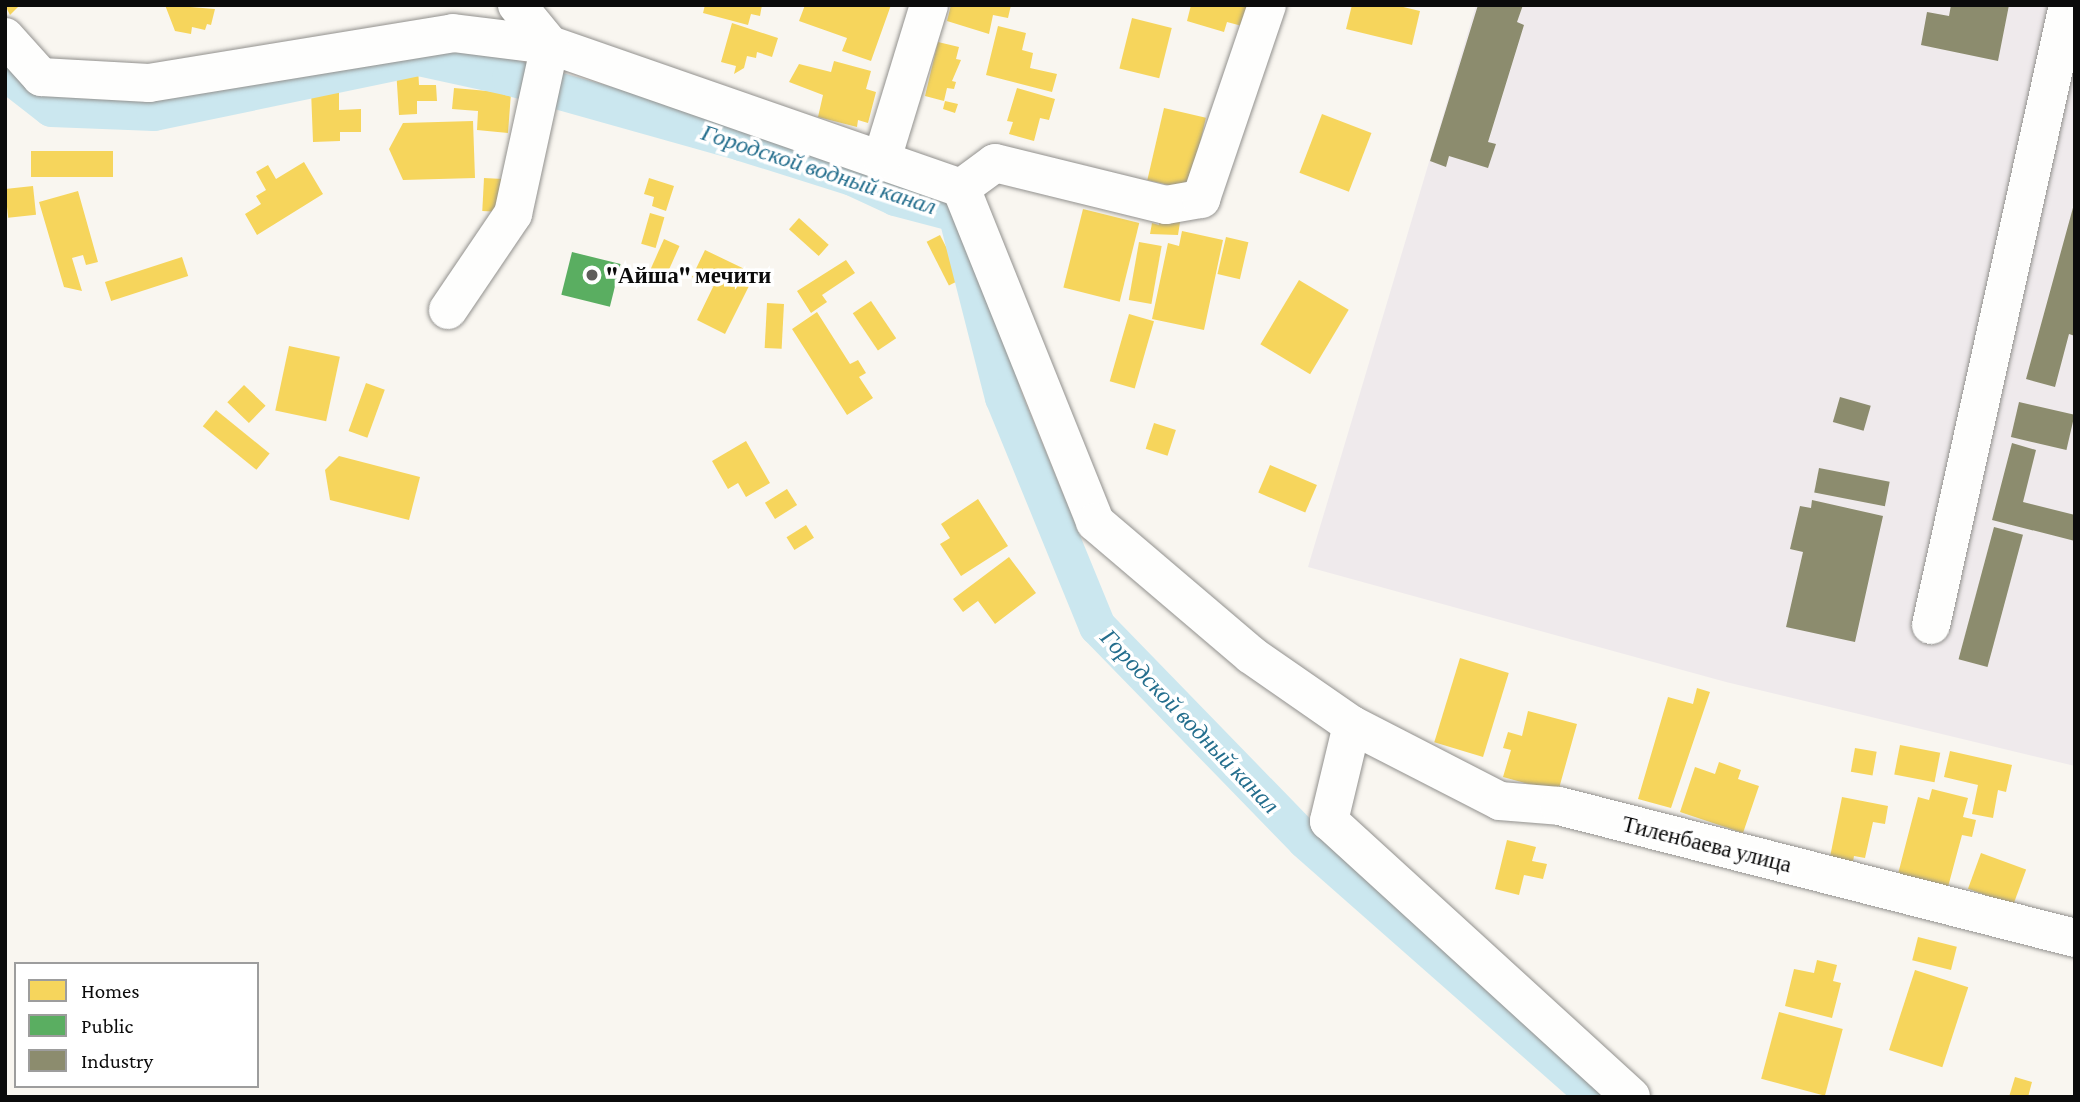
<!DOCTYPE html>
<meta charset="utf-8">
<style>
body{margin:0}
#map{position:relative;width:2080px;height:1102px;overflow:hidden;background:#f9f6f0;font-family:"Crimson Pro",serif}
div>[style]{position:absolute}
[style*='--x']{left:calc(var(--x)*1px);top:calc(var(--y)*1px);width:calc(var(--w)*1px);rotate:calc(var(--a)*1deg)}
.industrial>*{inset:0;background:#efeaec}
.homes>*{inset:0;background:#f6d55c;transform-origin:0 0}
.public>*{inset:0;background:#5aae61;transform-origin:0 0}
.industry>*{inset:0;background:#8c8c6e;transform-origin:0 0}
.canal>*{height:37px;margin:-18.5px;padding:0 18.5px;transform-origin:18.5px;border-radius:18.5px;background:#cbe7ef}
.roads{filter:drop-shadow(0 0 2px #92918e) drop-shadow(0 0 2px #92918e)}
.minor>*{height:38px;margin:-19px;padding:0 19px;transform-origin:19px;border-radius:19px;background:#fefefd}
.dots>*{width:19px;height:19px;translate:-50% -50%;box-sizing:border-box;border:4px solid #fff;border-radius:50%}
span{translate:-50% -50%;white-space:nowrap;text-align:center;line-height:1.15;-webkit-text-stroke:7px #fff;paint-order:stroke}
.poi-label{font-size:23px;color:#0b0b0b;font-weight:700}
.left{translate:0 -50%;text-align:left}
.street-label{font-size:23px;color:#0b0b0b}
.water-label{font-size:24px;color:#246e8d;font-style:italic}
.frame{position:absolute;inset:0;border:7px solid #0b0b0b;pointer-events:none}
.legend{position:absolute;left:14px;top:962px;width:245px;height:126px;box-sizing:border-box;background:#fff;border:2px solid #9d9d9d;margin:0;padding:9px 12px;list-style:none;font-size:21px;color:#0b0b0b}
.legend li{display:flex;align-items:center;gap:14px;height:35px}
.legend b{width:35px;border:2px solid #9d9d9d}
</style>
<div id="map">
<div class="industrial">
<i style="clip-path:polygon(1476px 5px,2075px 5px,2075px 766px,1726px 682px,1308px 567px)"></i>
</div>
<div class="homes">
<i style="clip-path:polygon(5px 5px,20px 5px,10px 15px)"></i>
<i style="clip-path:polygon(165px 5px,215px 9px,211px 25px,207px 24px,205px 30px,192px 27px,191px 34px,175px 31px)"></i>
<i style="clip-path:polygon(705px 5px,762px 5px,760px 16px,751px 14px,748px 25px,703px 13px)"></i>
<i style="clip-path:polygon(805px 5px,891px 5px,871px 61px,842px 51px,847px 38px,799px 21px)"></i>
<i style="clip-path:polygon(951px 5px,1011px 5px,1008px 18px,993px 15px,989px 34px,947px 21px)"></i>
<i style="clip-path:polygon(1191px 5px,1247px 5px,1242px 26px,1227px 22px,1224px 32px,1187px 21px)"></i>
<i style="clip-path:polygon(1352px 5px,1395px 5px,1420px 11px,1412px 45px,1346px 29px)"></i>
<i style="left:1132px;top:18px;width:41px;height:52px;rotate:14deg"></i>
<i style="clip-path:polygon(732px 23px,778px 38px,772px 57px,757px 52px,756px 58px,747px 56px,744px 68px,734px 74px,736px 66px,721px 62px)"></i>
<i style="clip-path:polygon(998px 26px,1026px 33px,1022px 50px,1033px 53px,1030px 68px,1057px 74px,1052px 92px,986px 75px)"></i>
<i style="clip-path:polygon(938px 42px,959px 47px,956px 59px,961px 60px,952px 81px,956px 82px,954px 89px,947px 88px,944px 101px,925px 96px)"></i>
<i style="clip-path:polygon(834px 61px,871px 71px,866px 89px,876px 92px,868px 123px,858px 120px,857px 127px,818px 117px,823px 95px,789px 82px,799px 64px,831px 72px)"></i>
<i style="clip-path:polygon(418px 67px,419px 85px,436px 85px,437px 101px,417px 101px,417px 114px,399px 115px,396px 69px)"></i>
<i style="clip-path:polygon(454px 88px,511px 93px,508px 133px,477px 130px,478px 111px,452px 109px)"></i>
<i style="clip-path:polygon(1017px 88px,1055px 99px,1049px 120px,1040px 118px,1034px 141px,1009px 134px,1013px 122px,1007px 121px)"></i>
<i style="clip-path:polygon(311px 90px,339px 90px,339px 110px,361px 109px,361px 132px,340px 132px,340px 141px,313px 142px)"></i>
<i style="clip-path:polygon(945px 101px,958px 104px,955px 113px,943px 109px)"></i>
<i style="left:1164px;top:108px;width:43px;height:74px;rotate:13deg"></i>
<i style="left:1322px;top:114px;width:53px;height:63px;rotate:21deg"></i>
<i style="clip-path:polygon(473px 121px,475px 178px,403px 180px,389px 149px,403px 123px)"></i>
<i style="left:31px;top:151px;width:82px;height:26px"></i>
<i style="clip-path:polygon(304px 162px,323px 194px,257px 235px,245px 214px,261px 204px,256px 196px,266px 190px,256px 172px,268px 165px,276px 179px)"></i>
<i style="left:484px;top:178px;width:19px;height:33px;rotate:3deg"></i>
<i style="clip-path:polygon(649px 178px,674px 186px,666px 211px,652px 206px,654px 197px,644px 194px)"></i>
<i style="left:33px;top:186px;width:29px;height:28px;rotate:84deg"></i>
<i style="clip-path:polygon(78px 191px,98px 262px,86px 265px,83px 255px,72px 258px,82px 291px,64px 287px,39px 202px)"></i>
<i style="left:1083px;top:209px;width:58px;height:81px;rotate:14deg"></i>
<i style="left:650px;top:213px;width:15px;height:32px;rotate:16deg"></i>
<i style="left:799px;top:218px;width:40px;height:15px;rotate:42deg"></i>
<i style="clip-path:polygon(1160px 219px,1180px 222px,1178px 235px,1150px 234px,1152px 223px,1159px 225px)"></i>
<i style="clip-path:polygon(1182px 231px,1223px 240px,1204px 330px,1152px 319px,1168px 243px,1179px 246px)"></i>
<i style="left:940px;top:235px;width:49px;height:15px;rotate:63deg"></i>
<i style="left:1226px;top:237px;width:23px;height:38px;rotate:13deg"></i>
<i style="left:664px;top:239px;width:17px;height:39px;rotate:24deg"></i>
<i style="left:1139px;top:242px;width:23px;height:59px;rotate:10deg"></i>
<i style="clip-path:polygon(705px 250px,755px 274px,725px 334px,697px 320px,713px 287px,692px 277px)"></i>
<i style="left:182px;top:257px;width:20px;height:81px;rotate:72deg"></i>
<i style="clip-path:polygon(846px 260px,855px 273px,822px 295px,827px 302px,811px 313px,797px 291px)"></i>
<i style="left:1299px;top:280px;width:58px;height:75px;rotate:31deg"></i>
<i style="left:871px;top:301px;width:45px;height:22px;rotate:56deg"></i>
<i style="left:767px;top:303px;width:17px;height:45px;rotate:3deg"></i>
<i style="clip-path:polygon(817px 312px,850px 364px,858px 360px,866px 373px,859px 377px,873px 398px,847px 415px,792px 329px)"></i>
<i style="left:1129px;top:314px;width:26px;height:70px;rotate:16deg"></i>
<i style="left:289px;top:346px;width:52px;height:66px;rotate:12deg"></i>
<i style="left:366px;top:383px;width:20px;height:51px;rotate:20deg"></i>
<i style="left:244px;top:385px;width:30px;height:24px;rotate:44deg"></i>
<i style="left:216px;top:410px;width:69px;height:21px;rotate:39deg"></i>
<i style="left:1154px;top:423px;width:23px;height:27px;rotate:18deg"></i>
<i style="clip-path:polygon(746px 441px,770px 483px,746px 497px,738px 483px,728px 489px,712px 461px)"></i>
<i style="clip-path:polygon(339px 456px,420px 477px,409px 520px,330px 500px,325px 470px)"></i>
<i style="left:1270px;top:465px;width:51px;height:30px;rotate:23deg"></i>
<i style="left:787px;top:489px;width:19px;height:26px;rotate:58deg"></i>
<i style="clip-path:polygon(978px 499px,1008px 546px,961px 576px,940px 544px,950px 538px,941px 524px)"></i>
<i style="left:806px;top:525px;width:15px;height:23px;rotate:58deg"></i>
<i style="clip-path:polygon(1009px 557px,1036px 593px,995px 624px,978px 601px,963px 612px,953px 599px)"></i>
<i style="left:1460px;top:658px;width:51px;height:88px;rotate:17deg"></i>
<i style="clip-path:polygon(1697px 688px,1710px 692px,1671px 808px,1638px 799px,1668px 697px,1693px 704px)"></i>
<i style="clip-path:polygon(1528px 711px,1577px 724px,1558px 792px,1503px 777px,1511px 750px,1503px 748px,1508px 732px,1522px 736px)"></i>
<i style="left:1900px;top:745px;width:41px;height:30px;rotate:11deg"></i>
<i style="left:1855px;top:748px;width:22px;height:24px;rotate:10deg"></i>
<i style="clip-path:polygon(1950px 751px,2012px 765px,2006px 792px,1998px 790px,1993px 818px,1972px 814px,1978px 785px,1944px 777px)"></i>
<i style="clip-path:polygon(1719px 762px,1741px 770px,1738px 779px,1759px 786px,1743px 833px,1680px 812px,1695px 767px,1715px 774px)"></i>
<i style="clip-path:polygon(1932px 789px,1968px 798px,1963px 817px,1976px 820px,1972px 837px,1962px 835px,1948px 887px,1898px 874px,1918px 797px,1929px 800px)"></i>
<i style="clip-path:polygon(1842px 797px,1888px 806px,1885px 824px,1873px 822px,1865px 858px,1854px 856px,1852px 866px,1829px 862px)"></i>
<i style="clip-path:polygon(1507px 840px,1536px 847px,1532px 861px,1547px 864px,1543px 879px,1524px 875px,1519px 895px,1495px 889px)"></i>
<i style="left:1981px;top:853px;width:48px;height:38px;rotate:20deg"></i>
<i style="left:1918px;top:937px;width:40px;height:24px;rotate:14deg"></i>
<i style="clip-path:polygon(1817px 960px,1837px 965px,1833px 981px,1841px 983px,1832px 1018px,1785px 1006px,1794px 969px,1814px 973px)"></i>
<i style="left:1915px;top:970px;width:56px;height:84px;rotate:18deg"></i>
<i style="left:1779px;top:1012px;width:66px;height:69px;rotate:15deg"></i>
<i style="clip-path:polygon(2015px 1077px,2032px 1082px,2028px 1097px,2009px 1097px)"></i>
</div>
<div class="public">
<i style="left:572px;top:252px;width:50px;height:44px;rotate:14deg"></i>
</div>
<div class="industry">
<i style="clip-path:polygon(1478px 5px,1523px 5px,1517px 22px,1524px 25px,1488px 142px,1496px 144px,1488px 168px,1449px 156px,1446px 167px,1430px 161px)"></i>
<i style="clip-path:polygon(1951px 5px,2009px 5px,1998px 61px,1921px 45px,1927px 12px,1949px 16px)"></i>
<i style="clip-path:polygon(2074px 204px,2075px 336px,2069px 334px,2055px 387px,2026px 379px)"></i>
<i style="left:1840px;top:397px;width:32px;height:26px;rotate:16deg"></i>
<i style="left:2019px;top:402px;width:57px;height:36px;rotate:13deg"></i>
<i style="clip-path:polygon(2012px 443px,2036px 450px,2023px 502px,2075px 515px,2075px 541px,1992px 520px)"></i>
<i style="left:1819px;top:468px;width:72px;height:25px;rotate:11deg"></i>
<i style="clip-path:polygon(1812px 500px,1883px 516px,1855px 642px,1786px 627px,1803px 552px,1790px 549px,1800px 506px,1811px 508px)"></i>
<i style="left:1994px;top:527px;width:30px;height:137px;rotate:15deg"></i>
</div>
<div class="canal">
<i style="--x:5;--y:72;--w:58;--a:38"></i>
<i style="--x:51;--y:108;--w:103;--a:2.2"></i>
<i style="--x:154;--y:112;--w:270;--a:-11.8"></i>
<i style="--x:418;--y:57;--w:94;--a:12.3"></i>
<i style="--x:510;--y:77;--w:240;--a:15.7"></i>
<i style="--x:741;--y:142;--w:116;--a:17.5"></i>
<i style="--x:852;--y:177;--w:47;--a:24.9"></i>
<i style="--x:895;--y:197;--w:63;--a:14.7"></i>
<i style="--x:956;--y:213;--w:190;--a:75.7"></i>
<i style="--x:1003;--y:397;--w:248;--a:67.7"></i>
<i style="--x:1097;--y:626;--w:298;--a:45.8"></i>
<i style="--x:1305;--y:840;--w:389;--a:41.4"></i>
</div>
<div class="roads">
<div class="minor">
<i style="--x:5;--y:37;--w:54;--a:48"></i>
<i style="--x:41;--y:77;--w:108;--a:3.2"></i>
<i style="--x:149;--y:83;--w:308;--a:-9.3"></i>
<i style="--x:453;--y:33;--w:98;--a:7.1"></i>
<i style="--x:550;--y:45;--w:435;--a:19.2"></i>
<i style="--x:961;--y:188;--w:360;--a:68.1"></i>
<i style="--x:1095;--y:522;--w:205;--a:40.4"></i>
<i style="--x:1251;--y:655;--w:123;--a:34.7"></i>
<i style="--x:1352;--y:725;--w:99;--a:103.5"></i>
<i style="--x:1329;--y:821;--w:409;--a:42.4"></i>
<i style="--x:882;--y:159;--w:161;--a:-73"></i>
<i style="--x:961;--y:188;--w:42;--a:-36.3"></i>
<i style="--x:995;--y:163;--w:176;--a:13.8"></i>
<i style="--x:1166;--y:205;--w:36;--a:-10"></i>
<i style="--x:1201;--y:199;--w:205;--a:-71.2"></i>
<i style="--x:448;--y:310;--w:116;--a:-55.9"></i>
<i style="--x:513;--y:214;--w:173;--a:-77.7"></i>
<i style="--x:550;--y:45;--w:52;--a:-129.5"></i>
<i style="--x:1931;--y:625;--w:635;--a:-77.54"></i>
<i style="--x:1352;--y:725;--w:166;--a:27.2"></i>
<i style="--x:1500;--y:801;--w:59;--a:4.8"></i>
<i style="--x:1559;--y:806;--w:533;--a:14.35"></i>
</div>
</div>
<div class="dots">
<i style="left:592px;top:275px;background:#5e5d5b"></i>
</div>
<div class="poi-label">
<span class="left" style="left:606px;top:275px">"Айша" мечити</span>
</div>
<div class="street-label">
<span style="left:1707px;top:844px;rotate:14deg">Тиленбаева улица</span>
</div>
<div class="water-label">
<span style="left:819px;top:169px;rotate:18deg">Городской водный канал</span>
<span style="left:1190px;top:721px;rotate:46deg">Городской водный канал</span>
</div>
<div class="frame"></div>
<ul class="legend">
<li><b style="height:19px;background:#f6d55c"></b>Homes</li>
<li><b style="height:19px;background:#5aae61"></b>Public</li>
<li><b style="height:19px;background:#8c8c6e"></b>Industry</li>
</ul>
</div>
